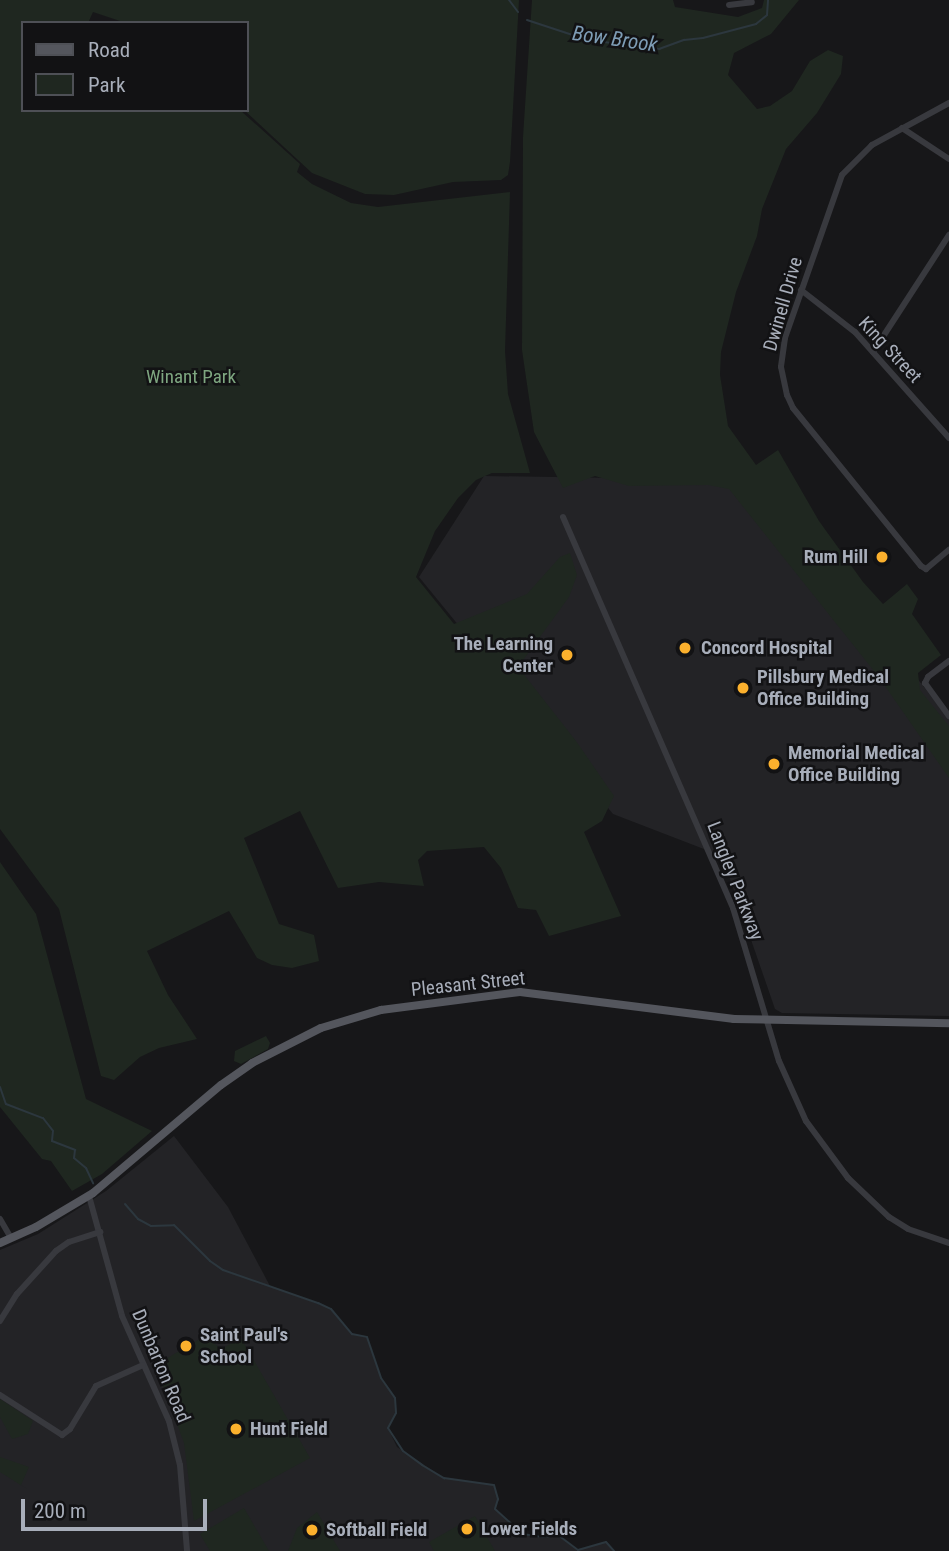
<!DOCTYPE html>
<style>
body{margin:0}
#map{position:relative;width:949px;height:1551px;overflow:hidden;background:#171719;font-family:"Roboto Condensed",sans-serif}
div>[style]{position:absolute}
[style*='--x']{left:calc(var(--x)*1px);top:calc(var(--y)*1px);width:calc(var(--w)*1px);rotate:calc(var(--a)*1deg)}
.built>*{inset:0;background:#232326}
.green>*{inset:0;background:#1f2720}
.stream>*{height:2px;margin:-1px;padding:0 1px;transform-origin:1px;border-radius:1px;background:#2c373e}
.minor>*{height:6px;margin:-3px;padding:0 3px;transform-origin:3px;border-radius:3px;background:#38393e}
.major>*{height:8px;margin:-4px;padding:0 4px;transform-origin:4px;border-radius:4px;background:#54565d}
.dots>*{width:19px;height:19px;translate:-50% -50%;box-sizing:border-box;border:4px solid #121214;border-radius:50%}
span{translate:-50% -50%;white-space:nowrap;text-align:center;line-height:1.15;-webkit-text-stroke:5px #121214;paint-order:stroke}
.street-label{font-size:19px;color:#a8aeba}
.park-label{font-size:19px;color:#7ea680}
.poi-label{font-size:19px;color:#a8aeba;font-weight:700}
.right{translate:-100% -50%;text-align:right}
.left{translate:0 -50%;text-align:left}
.water-label{font-size:21px;color:#7e9db6;font-style:italic}
.legend{position:absolute;left:21px;top:21px;width:228px;height:91px;box-sizing:border-box;background:#121214;border:2px solid #4e5056;margin:0;padding:9px 12px;list-style:none;font-size:21px;color:#a8aeba}
.legend li{display:flex;align-items:center;gap:14px;height:35px}
.legend b{width:35px;border:2px solid #4e5056}
.scale{position:absolute;left:21px;top:1499px;width:186px;height:32px;box-sizing:border-box;border:4px solid #a8aeba;border-top:0;padding-left:9px;font-size:21px;line-height:24px;white-space:nowrap;color:#a8aeba;-webkit-text-stroke:5px #121214;paint-order:stroke}
</style>
<div id="map">
<div class="built">
<i style="clip-path:polygon(706px 409px,949px 719px,949px 1016px,782px 1013px,775px 1009px,722px 856px,613px 814px,419px 577px,484px 476px,677px 479px)"></i>
<i style="clip-path:polygon(174px 1136px,228px 1207px,270px 1286px,331px 1309px,352px 1334px,367px 1337px,381px 1378px,395px 1398px,396px 1413px,388px 1428px,397px 1447px,444px 1478px,494px 1485px,498px 1499px,495px 1509px,523px 1534px,543px 1537px,558px 1535px,578px 1550px,606px 1542px,613px 1551px,0 1551px,0 1250px,38px 1234px,106px 1191px)"></i>
</div>
<div class="green">
<i style="clip-path:polygon(0 0,519px 0,510px 162px,508px 175px,501px 180px,453px 182px,394px 195px,365px 194px,312px 173px,244px 110px,247px 110px,247px 23px,126px 23px,93px 12px,88px 23px,23px 23px,23px 110px,240px 110px,300px 164px,297px 172px,312px 184px,351px 203px,378px 207px,510px 192px,505px 351px,508px 394px,530px 473px,492px 473px,476px 480px,458px 498px,435px 531px,416px 577px,454px 624px,527px 594px,560px 557px,570px 553px,577px 575px,569px 597px,518px 667px,576px 741px,614px 796px,602px 821px,584px 832px,621px 916px,549px 936px,536px 910px,518px 908px,501px 868px,484px 847px,427px 851px,418px 860px,424px 886px,379px 882px,338px 888px,300px 811px,244px 838px,279px 924px,314px 935px,319px 961px,292px 968px,272px 965px,257px 958px,229px 911px,147px 951px,168px 995px,197px 1039px,159px 1048px,140px 1057px,114px 1080px,101px 1076px,59px 909px,0 829px)"></i>
<i style="clip-path:polygon(532px 0,673px 0,675px 7px,738px 17px,762px 8px,764px 0,799px 0,771px 34px,734px 53px,728px 75px,757px 109px,770px 106px,792px 91px,810px 61px,828px 50px,843px 56px,841px 74px,817px 113px,786px 149px,762px 209px,757px 236px,736px 292px,721px 352px,720px 375px,728px 426px,756px 465px,778px 450px,819px 521px,863px 582px,883px 604px,907px 584px,918px 599px,912px 614px,941px 655px,918px 673px,920px 690px,949px 726px,949px 778px,878px 676px,729px 489px,708px 485px,629px 486px,595px 476px,563px 488px,534px 432px,522px 350px,523px 137px)"></i>
<i style="clip-path:polygon(0 862px,36px 914px,86px 1099px,152px 1131px,102px 1174px,72px 1191px,51px 1161px,42px 1159px,0 1107px)"></i>
<i style="clip-path:polygon(266px 1036px,270px 1043px,268px 1049px,241px 1064px,234px 1061px,235px 1051px)"></i>
<i style="clip-path:polygon(205px 1336px,221px 1349px,241px 1338px,310px 1458px,194px 1521px,184px 1443px,159px 1375px,164px 1360px)"></i>
<i style="clip-path:polygon(0 1399px,33px 1421px,28px 1434px,12px 1439px,0 1417px)"></i>
<i style="clip-path:polygon(0 1457px,29px 1467px,21px 1485px,27px 1489px,0 1472px)"></i>
<i style="clip-path:polygon(244px 1508px,269px 1551px,210px 1551px,200px 1534px)"></i>
<i style="clip-path:polygon(317px 1512px,340px 1551px,288px 1551px,297px 1528px)"></i>
<i style="clip-path:polygon(475px 1516px,495px 1551px,434px 1551px,429px 1542px)"></i>
</div>
<div class="stream">
<i style="--x:509;--y:0;--w:15;--a:53"></i>
<i style="--x:527;--y:20;--w:64;--a:18.2"></i>
<i style="--x:588;--y:40;--w:72;--a:7.2"></i>
<i style="--x:659;--y:49;--w:27;--a:-20"></i>
<i style="--x:684;--y:40;--w:19;--a:-6"></i>
<i style="--x:703;--y:38;--w:55;--a:-14.8"></i>
<i style="--x:756;--y:24;--w:14;--a:-39"></i>
<i style="--x:767;--y:15;--w:15;--a:-86"></i>
<i style="--x:0;--y:1087;--w:18;--a:71"></i>
<i style="--x:6;--y:1104;--w:40;--a:21"></i>
<i style="--x:43;--y:1118;--w:16;--a:52"></i>
<i style="--x:53;--y:1131;--w:10;--a:96"></i>
<i style="--x:52;--y:1141;--w:25;--a:21"></i>
<i style="--x:75;--y:1150;--w:8;--a:97"></i>
<i style="--x:74;--y:1158;--w:16;--a:40"></i>
<i style="--x:86;--y:1168;--w:17;--a:65"></i>
<i style="--x:125;--y:1204;--w:20;--a:49"></i>
<i style="--x:138;--y:1219;--w:15;--a:28"></i>
<i style="--x:151;--y:1226;--w:23;--a:-2"></i>
<i style="--x:174;--y:1225;--w:51;--a:45"></i>
<i style="--x:210;--y:1261;--w:16;--a:35"></i>
<i style="--x:223;--y:1270;--w:101;--a:19.2"></i>
<i style="--x:318;--y:1303;--w:14;--a:25"></i>
<i style="--x:331;--y:1309;--w:33;--a:50"></i>
<i style="--x:352;--y:1334;--w:15;--a:11"></i>
<i style="--x:367;--y:1337;--w:43;--a:71.1"></i>
<i style="--x:381;--y:1378;--w:24;--a:55"></i>
<i style="--x:395;--y:1398;--w:15;--a:86"></i>
<i style="--x:396;--y:1413;--w:17;--a:118"></i>
<i style="--x:388;--y:1428;--w:27;--a:57"></i>
<i style="--x:403;--y:1451;--w:24;--a:36"></i>
<i style="--x:422;--y:1465;--w:26;--a:31"></i>
<i style="--x:444;--y:1478;--w:50;--a:8"></i>
<i style="--x:494;--y:1485;--w:15;--a:74"></i>
<i style="--x:498;--y:1499;--w:10;--a:107"></i>
<i style="--x:495;--y:1509;--w:38;--a:42"></i>
<i style="--x:523;--y:1534;--w:20;--a:9"></i>
<i style="--x:543;--y:1537;--w:15;--a:-8"></i>
<i style="--x:558;--y:1535;--w:25;--a:37"></i>
<i style="--x:578;--y:1550;--w:29;--a:-16"></i>
<i style="--x:606;--y:1542;--w:12;--a:48"></i>
</div>
<div class="minor">
<i style="--x:729;--y:5;--w:23;--a:-7"></i>
<i style="--x:949;--y:103;--w:88;--a:151.4"></i>
<i style="--x:872;--y:145;--w:42;--a:135"></i>
<i style="--x:842;--y:175;--w:173;--a:109.3"></i>
<i style="--x:785;--y:338;--w:29;--a:98"></i>
<i style="--x:781;--y:367;--w:29;--a:78"></i>
<i style="--x:787;--y:395;--w:14;--a:65"></i>
<i style="--x:793;--y:408;--w:203;--a:51"></i>
<i style="--x:921;--y:566;--w:6;--a:31"></i>
<i style="--x:926;--y:569;--w:30;--a:-40"></i>
<i style="--x:902;--y:128;--w:56;--a:33.4"></i>
<i style="--x:801;--y:290;--w:68;--a:37.9"></i>
<i style="--x:855;--y:332;--w:142;--a:48.4"></i>
<i style="--x:873;--y:352;--w:140;--a:-57"></i>
<i style="--x:563;--y:517;--w:426;--a:66.5"></i>
<i style="--x:733;--y:908;--w:160;--a:73.3"></i>
<i style="--x:779;--y:1061;--w:66;--a:65.8"></i>
<i style="--x:806;--y:1121;--w:71;--a:53.6"></i>
<i style="--x:848;--y:1178;--w:57;--a:43.6"></i>
<i style="--x:889;--y:1217;--w:22;--a:32"></i>
<i style="--x:908;--y:1229;--w:43;--a:18.9"></i>
<i style="--x:949;--y:661;--w:26;--a:143"></i>
<i style="--x:928;--y:677;--w:7;--a:117"></i>
<i style="--x:925;--y:683;--w:41;--a:54"></i>
<i style="--x:89;--y:1196;--w:124;--a:74.6"></i>
<i style="--x:122;--y:1316;--w:115;--a:65.9"></i>
<i style="--x:169;--y:1421;--w:45;--a:76"></i>
<i style="--x:180;--y:1465;--w:86;--a:85.3"></i>
<i style="--x:0;--y:1219;--w:22;--a:60"></i>
<i style="--x:0;--y:1321;--w:32;--a:-58"></i>
<i style="--x:17;--y:1294;--w:58;--a:-47.8"></i>
<i style="--x:56;--y:1251;--w:16;--a:-35"></i>
<i style="--x:69;--y:1242;--w:33;--a:-18"></i>
<i style="--x:0;--y:1395;--w:74;--a:32.8"></i>
<i style="--x:62;--y:1435;--w:10;--a:-37"></i>
<i style="--x:70;--y:1429;--w:50;--a:-58.8"></i>
<i style="--x:96;--y:1386;--w:51;--a:-24.1"></i>
</div>
<div class="major">
<i style="--x:0;--y:1243;--w:39;--a:-24"></i>
<i style="--x:36;--y:1227;--w:66;--a:-30.8"></i>
<i style="--x:93;--y:1193;--w:167;--a:-40.2"></i>
<i style="--x:221;--y:1085;--w:38;--a:-35"></i>
<i style="--x:252;--y:1063;--w:77;--a:-26.9"></i>
<i style="--x:321;--y:1028;--w:63;--a:-16.7"></i>
<i style="--x:381;--y:1010;--w:140;--a:-7.4"></i>
<i style="--x:520;--y:992;--w:216;--a:7.2"></i>
<i style="--x:734;--y:1019;--w:215;--a:1.1"></i>
</div>
<div class="dots">
<i style="left:882px;top:557px;background:#fbb02d"></i>
<i style="left:685px;top:648px;background:#fbb02d"></i>
<i style="left:567px;top:655px;background:#fbb02d"></i>
<i style="left:743px;top:688px;background:#fbb02d"></i>
<i style="left:774px;top:764px;background:#fbb02d"></i>
<i style="left:186px;top:1346px;background:#fbb02d"></i>
<i style="left:236px;top:1429px;background:#fbb02d"></i>
<i style="left:467px;top:1529px;background:#fbb02d"></i>
<i style="left:312px;top:1530px;background:#fbb02d"></i>
</div>
<div class="street-label">
<span style="left:783px;top:304px;rotate:-74deg">Dwinell Drive</span>
<span style="left:890px;top:350px;rotate:47deg">King Street</span>
<span style="left:735px;top:881px;rotate:69deg">Langley Parkway</span>
<span style="left:468px;top:984px;rotate:-6deg">Pleasant Street</span>
<span style="left:161px;top:1366px;rotate:67deg">Dunbarton Road</span>
</div>
<div class="park-label">
<span style="left:191px;top:377px">Winant Park</span>
</div>
<div class="poi-label">
<span class="right" style="left:868px;top:557px">Rum Hill</span>
<span class="right" style="left:553px;top:655px">The Learning<br>Center</span>
<span class="left" style="left:701px;top:648px">Concord Hospital</span>
<span class="left" style="left:757px;top:688px">Pillsbury Medical<br>Office Building</span>
<span class="left" style="left:788px;top:764px">Memorial Medical<br>Office Building</span>
<span class="left" style="left:200px;top:1346px">Saint Paul's<br>School</span>
<span class="left" style="left:250px;top:1429px">Hunt Field</span>
<span class="left" style="left:481px;top:1529px">Lower Fields</span>
<span class="left" style="left:326px;top:1530px">Softball Field</span>
</div>
<div class="water-label">
<span style="left:615px;top:39px;rotate:8deg">Bow Brook</span>
</div>
<ul class="legend">
<li><b style="height:9px;background:#54565d"></b>Road</li>
<li><b style="height:19px;background:#1f2720"></b>Park</li>
</ul>
<div class="scale">200 m</div>
</div>
